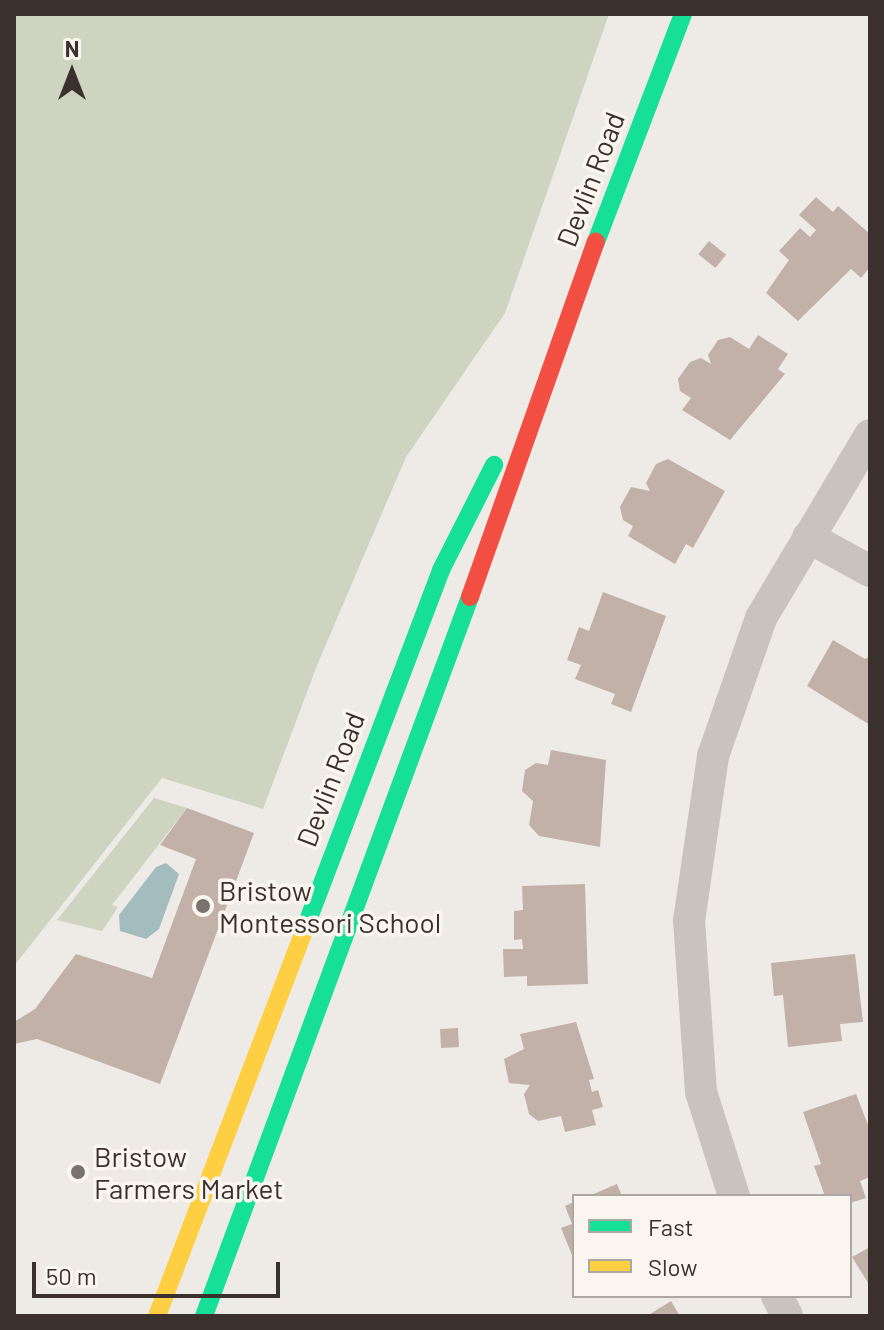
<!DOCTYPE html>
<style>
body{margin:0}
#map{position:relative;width:884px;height:1330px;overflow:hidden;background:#eeebe6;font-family:Barlow,sans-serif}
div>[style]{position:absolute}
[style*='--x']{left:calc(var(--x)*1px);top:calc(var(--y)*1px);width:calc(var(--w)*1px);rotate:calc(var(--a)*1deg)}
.green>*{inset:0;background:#cfd4c1}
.water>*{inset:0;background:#a3bdbf}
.building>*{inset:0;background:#c1b1a8;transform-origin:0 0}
.street>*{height:32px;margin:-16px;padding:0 16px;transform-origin:16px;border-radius:16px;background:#c8c3be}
.fast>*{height:18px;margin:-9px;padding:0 9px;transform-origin:9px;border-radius:9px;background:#16e098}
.slow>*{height:18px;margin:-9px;padding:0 9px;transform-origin:9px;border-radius:9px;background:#ffcf43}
.jam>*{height:18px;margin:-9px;padding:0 9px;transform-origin:9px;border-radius:9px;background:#f24e42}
.dots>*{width:22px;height:22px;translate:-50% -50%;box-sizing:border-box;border:4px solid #faf6ef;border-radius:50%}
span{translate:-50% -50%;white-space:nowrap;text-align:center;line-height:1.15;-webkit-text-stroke:7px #faf6ef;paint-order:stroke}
.street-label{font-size:28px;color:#3a312c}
.poi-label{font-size:28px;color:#3a312c}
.left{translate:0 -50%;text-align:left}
.frame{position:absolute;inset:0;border:16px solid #3a312c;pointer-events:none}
.legend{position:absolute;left:572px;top:1194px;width:280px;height:104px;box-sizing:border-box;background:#faf6ef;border:2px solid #ada7a1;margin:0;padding:10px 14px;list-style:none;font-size:24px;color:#3a312c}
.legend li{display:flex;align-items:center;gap:16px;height:40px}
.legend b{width:40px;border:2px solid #ada7a1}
.north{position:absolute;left:32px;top:32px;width:80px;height:80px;-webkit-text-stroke:6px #faf6ef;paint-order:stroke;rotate:0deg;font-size:22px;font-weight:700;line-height:32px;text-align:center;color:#3a312c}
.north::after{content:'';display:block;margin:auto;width:28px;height:36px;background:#3a312c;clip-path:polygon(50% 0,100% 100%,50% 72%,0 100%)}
.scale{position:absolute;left:32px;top:1262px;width:248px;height:36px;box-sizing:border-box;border:4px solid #3a312c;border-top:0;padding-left:10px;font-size:24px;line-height:28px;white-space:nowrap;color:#3a312c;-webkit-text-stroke:6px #faf6ef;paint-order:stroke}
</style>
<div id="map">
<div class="green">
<i style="clip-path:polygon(14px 14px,609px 14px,505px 313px,406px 457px,318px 663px,263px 809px,162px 778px,14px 966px)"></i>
<i style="clip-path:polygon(154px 798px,187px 808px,112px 905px,118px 907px,102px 931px,57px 920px)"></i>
</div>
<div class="water">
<i style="clip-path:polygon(166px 863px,179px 874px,159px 929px,146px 939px,120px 931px,119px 915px,156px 867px)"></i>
</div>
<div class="building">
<i style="clip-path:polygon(816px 197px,833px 212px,838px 206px,870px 234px,870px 267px,861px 278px,851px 269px,798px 321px,766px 293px,789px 260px,779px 251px,800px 228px,810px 237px,816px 230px,799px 215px)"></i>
<i style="left:709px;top:241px;width:22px;height:17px;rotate:39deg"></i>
<i style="clip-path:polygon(758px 335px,788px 354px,778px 369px,785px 374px,730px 440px,682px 410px,691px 398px,680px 391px,678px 379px,690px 362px,701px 358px,711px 364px,708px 355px,718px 340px,730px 337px,749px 349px)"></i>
<i style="clip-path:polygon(668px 459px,725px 491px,693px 548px,686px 544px,675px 564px,628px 536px,633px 526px,623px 520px,620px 507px,631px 487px,650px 491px,646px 483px,656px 464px)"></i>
<i style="clip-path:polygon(603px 592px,666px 616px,631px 712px,611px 704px,615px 694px,575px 679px,581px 665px,567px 660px,579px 627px,589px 631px)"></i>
<i style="clip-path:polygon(833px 640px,865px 659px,870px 656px,870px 725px,807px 686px)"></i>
<i style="clip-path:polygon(551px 750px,606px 760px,600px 847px,539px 836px,529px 825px,533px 801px,522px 791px,525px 770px,536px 763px,548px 765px)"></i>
<i style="clip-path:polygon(187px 808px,254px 833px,160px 1084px,37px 1039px,14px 1044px,14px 1022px,35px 1009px,76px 954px,152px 978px,196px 859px,160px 845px)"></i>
<i style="clip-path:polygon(585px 884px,588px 984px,527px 986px,527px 976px,504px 977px,503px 949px,523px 949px,522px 939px,514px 940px,514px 911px,523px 910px,522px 886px)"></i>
<i style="clip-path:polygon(855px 954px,863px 1022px,840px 1024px,842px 1041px,788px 1047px,783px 995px,774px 996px,771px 963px)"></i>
<i style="clip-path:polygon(576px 1022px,594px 1079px,589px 1080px,592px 1092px,598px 1090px,603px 1107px,592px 1110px,596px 1125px,565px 1132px,561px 1116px,538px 1121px,529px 1114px,524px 1094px,530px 1085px,509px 1083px,504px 1059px,524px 1049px,520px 1034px)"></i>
<i style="left:458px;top:1028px;width:19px;height:18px;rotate:87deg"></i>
<i style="clip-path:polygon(856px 1094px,870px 1130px,870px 1177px,860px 1181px,866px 1198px,850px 1203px,850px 1196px,825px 1196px,814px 1166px,821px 1164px,803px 1112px)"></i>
<i style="clip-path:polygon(617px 1184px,622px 1196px,589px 1196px)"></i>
<i style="clip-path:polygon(574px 1202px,574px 1260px,561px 1228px,572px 1224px,565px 1206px)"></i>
<i style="clip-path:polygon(870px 1247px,870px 1286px,852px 1257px)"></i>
<i style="clip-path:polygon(671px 1301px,680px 1316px,647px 1316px)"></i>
</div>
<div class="street">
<i style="--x:808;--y:537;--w:71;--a:28.7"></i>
<i style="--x:734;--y:1196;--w:109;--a:-107.6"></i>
<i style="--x:701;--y:1092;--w:171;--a:-94"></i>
<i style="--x:689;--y:921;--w:167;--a:-81.7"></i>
<i style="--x:713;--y:756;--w:146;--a:-70.8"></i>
<i style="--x:761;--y:618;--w:213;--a:-59.2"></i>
<i style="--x:777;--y:1296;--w:22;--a:63"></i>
</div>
<div class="fast">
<i style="--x:596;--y:242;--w:244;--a:-69.1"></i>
<i style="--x:304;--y:931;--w:386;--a:-69.2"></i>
<i style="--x:441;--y:570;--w:118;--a:-63.2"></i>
<i style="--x:204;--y:1316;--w:767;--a:-69.7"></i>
</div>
<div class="slow">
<i style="--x:157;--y:1316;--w:412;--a:-69.1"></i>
</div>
<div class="jam">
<i style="--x:470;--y:597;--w:377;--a:-70.5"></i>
</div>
<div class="dots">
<i style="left:203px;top:906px;background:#79726d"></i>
<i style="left:78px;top:1172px;background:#79726d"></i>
</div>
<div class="street-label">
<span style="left:590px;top:179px;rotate:-69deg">Devlin Road</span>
<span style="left:330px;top:779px;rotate:-69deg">Devlin Road</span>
</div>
<div class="poi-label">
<span class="left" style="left:219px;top:906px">Bristow<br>Montessori School</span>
<span class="left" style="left:94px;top:1172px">Bristow<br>Farmers Market</span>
</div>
<div class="frame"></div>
<ul class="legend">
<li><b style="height:10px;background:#16e098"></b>Fast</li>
<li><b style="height:10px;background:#ffcf43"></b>Slow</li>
</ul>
<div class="north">N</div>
<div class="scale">50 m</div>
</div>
